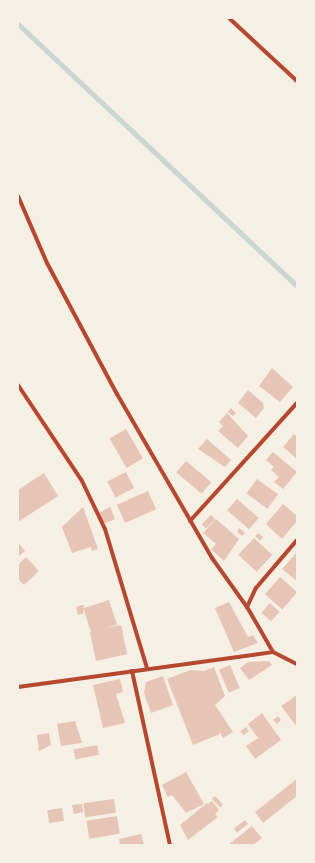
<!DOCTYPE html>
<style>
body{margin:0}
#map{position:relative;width:315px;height:863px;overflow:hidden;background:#f6efe4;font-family:"PT Sans Narrow",sans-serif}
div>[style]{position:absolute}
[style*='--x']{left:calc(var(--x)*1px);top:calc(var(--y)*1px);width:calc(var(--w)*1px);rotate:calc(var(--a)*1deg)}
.stream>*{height:5px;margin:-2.5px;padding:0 2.5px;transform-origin:2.5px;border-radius:2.5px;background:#c9d6d2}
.building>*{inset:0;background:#e6c5b7;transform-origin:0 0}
.minor>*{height:4px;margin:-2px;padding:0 2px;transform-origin:2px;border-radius:2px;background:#b5482f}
span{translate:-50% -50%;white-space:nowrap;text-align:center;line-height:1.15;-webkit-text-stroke:4px #f6efe4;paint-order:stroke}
.frame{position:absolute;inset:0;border:19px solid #f6efe4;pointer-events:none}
</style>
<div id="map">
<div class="stream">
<i style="--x:18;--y:24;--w:383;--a:43.2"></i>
</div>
<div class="building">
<i style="clip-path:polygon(272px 368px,293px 387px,280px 402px,259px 386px)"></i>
<i style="clip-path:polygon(248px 390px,263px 403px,264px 408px,256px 418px,238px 403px)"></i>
<i style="clip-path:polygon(231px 408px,236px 413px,233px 416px,228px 412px)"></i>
<i style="clip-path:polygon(227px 413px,248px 436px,238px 448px,218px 431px,223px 426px,219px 422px)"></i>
<i style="left:126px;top:429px;width:34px;height:19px;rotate:60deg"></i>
<i style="clip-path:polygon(294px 434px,297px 437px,297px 459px,283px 447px)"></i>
<i style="clip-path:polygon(207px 439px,231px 460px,225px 467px,198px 449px)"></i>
<i style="clip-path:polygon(273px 452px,297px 472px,283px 489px,274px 482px,279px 477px,271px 470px,274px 467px,266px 460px)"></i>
<i style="left:186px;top:461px;width:33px;height:15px;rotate:40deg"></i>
<i style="left:126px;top:472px;width:18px;height:21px;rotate:63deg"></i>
<i style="clip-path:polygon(44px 473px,58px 496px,18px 522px,18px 490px)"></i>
<i style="left:257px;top:479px;width:26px;height:18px;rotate:36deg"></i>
<i style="left:148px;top:491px;width:20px;height:34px;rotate:66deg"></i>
<i style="left:237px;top:499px;width:29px;height:15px;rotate:41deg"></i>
<i style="clip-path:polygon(283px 504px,297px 516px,297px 521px,282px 539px,266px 524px)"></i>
<i style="clip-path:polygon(83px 507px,98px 549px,92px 551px,91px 547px,72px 553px,62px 527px)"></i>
<i style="clip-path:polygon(110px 507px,115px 519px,101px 525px,99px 513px)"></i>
<i style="left:211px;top:515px;width:6px;height:13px;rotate:45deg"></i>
<i style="clip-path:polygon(216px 519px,239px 539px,224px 561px,211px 549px,216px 544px,203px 533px)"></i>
<i style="clip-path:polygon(239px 528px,245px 533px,242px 536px,237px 532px)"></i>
<i style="clip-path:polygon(258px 533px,263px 537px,260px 541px,255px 536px)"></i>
<i style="left:254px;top:538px;width:25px;height:23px;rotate:43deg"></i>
<i style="clip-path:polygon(18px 542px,25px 551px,18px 557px)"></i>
<i style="clip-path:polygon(297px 552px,297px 581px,282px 569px)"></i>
<i style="clip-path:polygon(26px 557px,39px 571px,24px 585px,18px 579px,18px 565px)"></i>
<i style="left:280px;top:577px;width:23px;height:23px;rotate:41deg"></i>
<i style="left:109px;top:600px;width:26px;height:27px;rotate:72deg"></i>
<i style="clip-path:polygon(229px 602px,248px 637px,253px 635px,258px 643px,234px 652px,215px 608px)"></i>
<i style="left:270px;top:603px;width:13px;height:13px;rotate:42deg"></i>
<i style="clip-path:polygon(81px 605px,84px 605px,83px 614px,78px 615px,76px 607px)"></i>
<i style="left:121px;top:625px;width:30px;height:32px;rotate:78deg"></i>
<i style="clip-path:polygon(269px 661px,272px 665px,249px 680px,240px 668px,248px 662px)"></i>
<i style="left:230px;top:665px;width:25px;height:12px;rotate:67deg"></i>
<i style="clip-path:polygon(214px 667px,225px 696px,215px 705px,233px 732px,223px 738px,218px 728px,220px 734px,193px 745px,167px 679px,190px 670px,204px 671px)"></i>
<i style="clip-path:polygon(163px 676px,173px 705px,151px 713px,144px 693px,146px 682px)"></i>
<i style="clip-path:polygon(120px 679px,123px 692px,116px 694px,125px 723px,103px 728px,93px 685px)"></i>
<i style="clip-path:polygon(297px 695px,297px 727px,281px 706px)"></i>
<i style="clip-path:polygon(262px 713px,281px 740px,255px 759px,246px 746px,258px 738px,248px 724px)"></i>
<i style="clip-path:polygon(278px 716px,281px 720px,277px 724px,273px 720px)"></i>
<i style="clip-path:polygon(75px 721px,82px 743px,61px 746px,57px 724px)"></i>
<i style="left:246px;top:727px;width:5px;height:7px;rotate:53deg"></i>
<i style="clip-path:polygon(49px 733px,51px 745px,39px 751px,37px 735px)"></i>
<i style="left:97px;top:745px;width:10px;height:24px;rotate:79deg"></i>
<i style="clip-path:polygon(186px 772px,204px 804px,186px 813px,172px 795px,168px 797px,162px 785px)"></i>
<i style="clip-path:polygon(297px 779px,297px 796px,263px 823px,255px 812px)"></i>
<i style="left:215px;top:796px;width:12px;height:4px;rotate:48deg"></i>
<i style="left:114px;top:799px;width:14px;height:31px;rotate:82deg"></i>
<i style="clip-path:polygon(212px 801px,219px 810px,215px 814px,218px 817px,188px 840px,180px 825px,207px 803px,212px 809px,208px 804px)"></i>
<i style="clip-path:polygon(82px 804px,83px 812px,74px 814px,72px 805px)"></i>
<i style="left:62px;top:808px;width:13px;height:15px;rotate:81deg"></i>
<i style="left:117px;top:816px;width:18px;height:31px;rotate:81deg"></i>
<i style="left:245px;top:820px;width:5px;height:14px;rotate:53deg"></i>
<i style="clip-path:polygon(252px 826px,262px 838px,253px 845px,228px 845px)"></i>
<i style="clip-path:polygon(141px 834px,144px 845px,120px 845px,119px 839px)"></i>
</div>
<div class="minor">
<i style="--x:229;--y:18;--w:93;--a:42.8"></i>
<i style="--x:18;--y:196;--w:73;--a:66.6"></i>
<i style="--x:47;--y:263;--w:149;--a:61.9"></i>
<i style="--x:117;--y:394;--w:190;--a:59.9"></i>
<i style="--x:212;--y:558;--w:60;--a:54.5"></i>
<i style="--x:247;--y:607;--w:52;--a:60"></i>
<i style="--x:18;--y:385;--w:115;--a:56.3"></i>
<i style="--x:82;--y:481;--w:53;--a:64.4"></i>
<i style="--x:105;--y:529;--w:145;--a:73.2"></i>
<i style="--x:190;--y:521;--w:159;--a:-47.8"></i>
<i style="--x:247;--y:607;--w:21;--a:-65"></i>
<i style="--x:256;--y:588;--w:63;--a:-49.5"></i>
<i style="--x:132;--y:671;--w:178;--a:77.7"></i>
<i style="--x:18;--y:687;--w:257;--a:-7.8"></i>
<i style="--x:273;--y:652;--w:27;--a:27"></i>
</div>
<div class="frame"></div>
</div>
